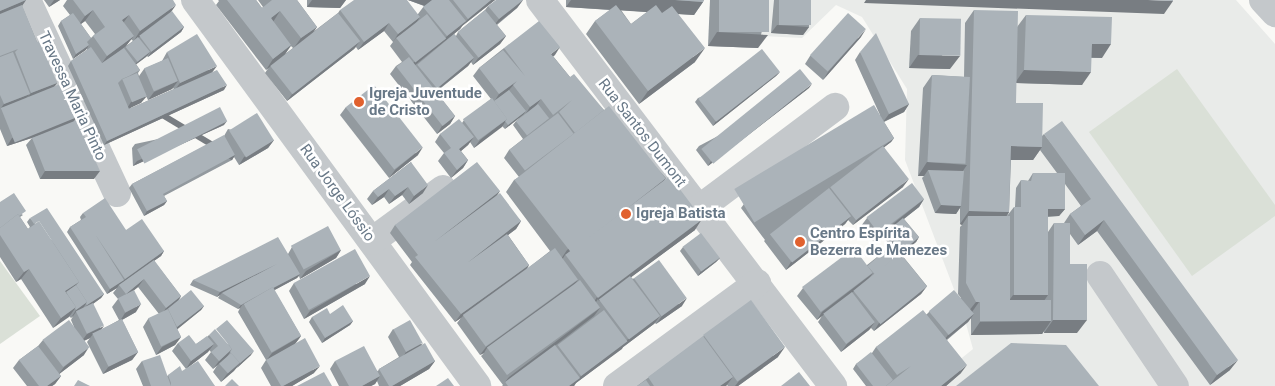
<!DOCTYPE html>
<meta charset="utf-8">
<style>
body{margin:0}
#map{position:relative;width:1275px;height:386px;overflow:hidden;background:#f9f9f6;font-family:Roboto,sans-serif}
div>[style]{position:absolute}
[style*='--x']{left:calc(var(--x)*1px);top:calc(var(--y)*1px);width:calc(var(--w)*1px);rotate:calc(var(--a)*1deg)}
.built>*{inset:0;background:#e9ebe9}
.green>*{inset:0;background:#dae0d7}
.minor>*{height:28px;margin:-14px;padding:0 14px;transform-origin:14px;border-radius:14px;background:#c4c8cb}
.wall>*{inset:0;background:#939a9f}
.shaded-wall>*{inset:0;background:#787d82;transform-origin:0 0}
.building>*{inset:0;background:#abb3b9;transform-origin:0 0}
.dots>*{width:14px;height:14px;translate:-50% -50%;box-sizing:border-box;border:2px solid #fff;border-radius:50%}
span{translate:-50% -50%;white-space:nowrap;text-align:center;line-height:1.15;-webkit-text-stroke:5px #fff;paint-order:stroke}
.poi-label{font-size:15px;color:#687887;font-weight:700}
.left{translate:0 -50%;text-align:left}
.street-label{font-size:15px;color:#687887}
</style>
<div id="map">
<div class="built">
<i style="clip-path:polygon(764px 0,1236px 0,1275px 44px,1275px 386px,927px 386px,973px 349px,963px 313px,905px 160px,907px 89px,862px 17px,836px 5px,802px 38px,760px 36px)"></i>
</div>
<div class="green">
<i style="clip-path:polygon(1177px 69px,1275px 205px,1275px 216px,1192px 276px,1089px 132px)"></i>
<i style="clip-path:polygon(0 261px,40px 316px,0 344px)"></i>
</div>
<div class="minor">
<i style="--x:27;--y:0;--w:213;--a:65"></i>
<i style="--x:195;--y:0;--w:478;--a:53.8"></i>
<i style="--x:540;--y:0;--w:485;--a:52.8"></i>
<i style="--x:1263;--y:0;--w:18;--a:47"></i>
<i style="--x:700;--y:208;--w:169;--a:-36.8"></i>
<i style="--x:372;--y:241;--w:88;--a:-36.2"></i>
<i style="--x:1100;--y:275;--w:134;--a:56"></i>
<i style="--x:617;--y:386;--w:174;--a:-36.3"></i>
</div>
<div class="wall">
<i style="clip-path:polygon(0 0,26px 0,22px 6px,37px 42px,57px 83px,54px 87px,77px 117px,74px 121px,94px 179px,40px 179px,26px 145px,32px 138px,7px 146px,0 129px)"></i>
<i style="clip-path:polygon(44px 0,60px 0,49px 7px)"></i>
<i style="clip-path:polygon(evenodd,67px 0,173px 0,171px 12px,184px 27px,181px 32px,148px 57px,147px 56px,136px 64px,140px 70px,138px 73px,139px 76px,144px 69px,162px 61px,167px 52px,212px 72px,224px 90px,104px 145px,68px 66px,71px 61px,87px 50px,87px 48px,73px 59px,58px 26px,61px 21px,70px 15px,63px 6px,67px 0,85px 21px,95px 34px,91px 38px,81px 24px,85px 21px,67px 0,131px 39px,133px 41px,126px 46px,131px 39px,67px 0,173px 88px,174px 89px,129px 109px,146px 96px,148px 100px,172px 89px,173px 88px)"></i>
<i style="clip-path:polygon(evenodd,218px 0,256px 0,262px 8px,263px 7px,258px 0,297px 0,317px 27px,313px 32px,338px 13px,340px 10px,418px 14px,424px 6px,408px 0,495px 0,462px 26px,460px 29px,454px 34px,456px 36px,458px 32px,485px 10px,488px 6px,523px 0,517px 8px,497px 25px,506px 36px,500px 44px,473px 65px,471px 62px,468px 66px,436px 92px,455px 116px,450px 124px,437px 134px,390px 74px,396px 66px,402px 62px,390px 46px,393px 42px,384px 31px,358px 50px,356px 47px,354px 49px,287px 101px,265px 73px,269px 67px,266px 70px,216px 5px,219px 1px,218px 0,291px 46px,293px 48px,285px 54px,291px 46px)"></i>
<i style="clip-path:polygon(307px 0,346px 0,340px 8px,307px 7px)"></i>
<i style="clip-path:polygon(evenodd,566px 0,704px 0,703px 2px,694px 15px,678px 14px,695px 62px,639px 104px,586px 34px,595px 21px,610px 10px,566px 7px,566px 0,621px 10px,647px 12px,631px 24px,621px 10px)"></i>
<i style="clip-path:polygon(710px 0,769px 0,758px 48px,708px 46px)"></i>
<i style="clip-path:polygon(774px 0,811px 0,809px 27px,803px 35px,771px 33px)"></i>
<i style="clip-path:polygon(evenodd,974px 10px,1017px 27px,1026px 15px,1102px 58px,1091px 58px,1082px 85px,1016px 83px,1016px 103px,1042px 136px,1044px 134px,1230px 370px,1210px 385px,1097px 231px,1078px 245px,1070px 234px,1070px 264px,1077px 333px,1044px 333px,1044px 331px,1042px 334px,971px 335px,971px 318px,968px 322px,947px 340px,961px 373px,946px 386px,866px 386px,853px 369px,856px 364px,872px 353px,876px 347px,927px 314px,929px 312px,961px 298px,958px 294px,960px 227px,962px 225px,960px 224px,960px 208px,956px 214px,935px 213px,922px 178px,924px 176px,918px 176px,923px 88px,932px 75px,964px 77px,965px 23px,974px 10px,1040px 150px,1057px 173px,1033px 173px,1028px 181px,1021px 180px,1016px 188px,1015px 207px,1014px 207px,1007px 216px,1009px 212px,1011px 160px,1033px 160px,1040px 150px,974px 10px,1065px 184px,1081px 206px,1070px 214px,1064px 223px,1054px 223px,1048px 232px,1048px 217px,1059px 216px,1065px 209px,1065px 184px)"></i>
<i style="clip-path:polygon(920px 18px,950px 69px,909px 68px,911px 31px)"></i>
<i style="clip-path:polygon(861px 37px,823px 80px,805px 64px,810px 56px)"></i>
<i style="clip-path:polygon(504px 48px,555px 55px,553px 56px,570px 77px,604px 110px,666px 178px,663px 182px,695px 230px,631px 277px,633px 279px,634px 278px,682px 306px,656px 324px,655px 323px,576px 383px,574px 386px,502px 386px,503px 385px,481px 356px,484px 353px,480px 355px,457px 323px,461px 318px,455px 322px,410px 265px,412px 262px,390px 233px,395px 225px,500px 191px,496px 197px,521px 221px,516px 229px,508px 235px,529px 265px,527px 269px,550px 251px,506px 192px,514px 180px,519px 177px,504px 158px,509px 150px,523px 139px,513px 125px,516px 121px,524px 114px,505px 129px,502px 126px,474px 148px,470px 142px,468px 145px,461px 151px,468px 160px,463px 168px,451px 178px,438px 161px,444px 153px,435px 142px,440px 134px,462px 123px,464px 120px,491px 99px,473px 76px,479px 68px)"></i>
<i style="clip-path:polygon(860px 52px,909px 104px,904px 112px,884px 122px,894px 138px,891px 142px,884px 147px,903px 187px,853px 225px,848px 220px,845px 224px,786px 270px,764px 241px,766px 239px,765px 240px,741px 208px,744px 204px,880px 115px,855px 60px)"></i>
<i style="clip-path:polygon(780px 72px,776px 76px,713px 126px,695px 102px,698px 98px)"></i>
<i style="clip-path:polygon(809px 88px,708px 166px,696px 150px,699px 146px)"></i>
<i style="clip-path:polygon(346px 107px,418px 155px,389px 178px,340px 115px)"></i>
<i style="clip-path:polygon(224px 125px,133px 166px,132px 148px,135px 144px)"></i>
<i style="clip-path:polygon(228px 129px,274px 140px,268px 148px,239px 165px,234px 157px,232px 160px,164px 196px,167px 201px,164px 205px,144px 216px,129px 188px,132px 184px,224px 136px)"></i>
<i style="clip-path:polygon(411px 162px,423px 193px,409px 204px,402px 195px,389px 204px,384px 197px,372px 205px,367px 199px,373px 191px)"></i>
<i style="clip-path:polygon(924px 199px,919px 207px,904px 219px,919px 237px,916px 242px,901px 254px,927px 286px,921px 294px,874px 331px,871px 328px,869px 330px,841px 352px,818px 322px,822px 316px,817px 320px,797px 296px,803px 288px,867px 265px,891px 246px,883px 237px,886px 233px,874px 242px,861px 226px,867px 218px)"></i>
<i style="clip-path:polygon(0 202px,23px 215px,20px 217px,28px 229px,30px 227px,27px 222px,30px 218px,104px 294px,101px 298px,93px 304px,101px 330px,119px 320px,112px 307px,118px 299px,113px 293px,117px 288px,107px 294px,67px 232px,70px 227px,81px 220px,80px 217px,83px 213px,126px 230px,164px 251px,161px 256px,154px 261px,181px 296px,179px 300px,204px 306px,201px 310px,177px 329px,181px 337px,175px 345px,156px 355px,143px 327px,148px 319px,159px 314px,138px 287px,134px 290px,136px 312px,122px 320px,138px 352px,132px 360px,103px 374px,87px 342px,90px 338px,84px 341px,84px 355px,59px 374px,61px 376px,55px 384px,52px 386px,27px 386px,13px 368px,19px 360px,38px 346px,43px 340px,74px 327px,71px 320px,73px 316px,71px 318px,69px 316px,53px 328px,21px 279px,16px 282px,0 257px)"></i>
<i style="clip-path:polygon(292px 247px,341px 250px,336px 258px,300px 279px,299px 276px,297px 278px,274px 290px,301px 336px,295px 344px,314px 373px,292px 386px,271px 386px,261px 368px,266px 360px,238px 312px,240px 308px,238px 309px,218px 298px,220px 295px,217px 297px,190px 285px,193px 280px,288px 254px)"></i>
<i style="clip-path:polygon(683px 247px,720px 258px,716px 262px,698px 276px,680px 251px)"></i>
<i style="clip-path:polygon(294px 283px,365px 284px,304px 319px,289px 291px)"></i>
<i style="clip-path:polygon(330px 314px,353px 321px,350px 325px,322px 343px,309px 322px,312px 317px)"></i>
<i style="clip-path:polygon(393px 329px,422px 345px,435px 361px,429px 369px,400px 386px,379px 386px,377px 381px,375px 384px,371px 386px,339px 386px,330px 369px,335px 361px,378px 371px,379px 369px,399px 357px,388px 337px)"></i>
<i style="clip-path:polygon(209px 335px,251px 355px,221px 382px,213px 372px,218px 364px,213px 369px,205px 360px,211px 352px,209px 350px,208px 352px,186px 369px,172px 351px,178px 343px,196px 344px,207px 337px)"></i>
<i style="clip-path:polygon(704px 335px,778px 357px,738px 386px,728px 386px,727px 385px,726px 386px,637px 386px,703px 337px)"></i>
<i style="clip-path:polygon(142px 361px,168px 376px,168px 375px,182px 371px,215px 386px,143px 386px,136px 369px)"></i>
</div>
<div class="shaded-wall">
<i style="clip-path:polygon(26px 0,19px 10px,0 18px,0 11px)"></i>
<i style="clip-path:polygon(54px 0,60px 0,49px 7px)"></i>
<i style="clip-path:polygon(312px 0,346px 0,340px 8px,307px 7px)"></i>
<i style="clip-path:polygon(408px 0,433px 0,425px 6px)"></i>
<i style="clip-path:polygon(491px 0,495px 0,462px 26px,468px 19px)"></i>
<i style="clip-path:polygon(523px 0,517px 8px,493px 27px,499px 19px)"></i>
<i style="clip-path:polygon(571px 0,675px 0,703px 2px,694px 15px,566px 7px)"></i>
<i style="clip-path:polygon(866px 0,1148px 0,1173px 1px,1164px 14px,864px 3px)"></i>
<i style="clip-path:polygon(176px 5px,169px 15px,133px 42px,140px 31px)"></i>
<i style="clip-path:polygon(93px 10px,85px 21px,78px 26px,85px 16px)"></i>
<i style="clip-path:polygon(280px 11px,273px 22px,271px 18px)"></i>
<i style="clip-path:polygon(129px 15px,121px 26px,122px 20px)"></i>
<i style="clip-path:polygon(420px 17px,415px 25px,396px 38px,393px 42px,398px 34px)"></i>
<i style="clip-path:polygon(466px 21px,460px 29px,409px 70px,414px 62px,445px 39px,447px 36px)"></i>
<i style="clip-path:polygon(389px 23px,384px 31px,358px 50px,364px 42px)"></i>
<i style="clip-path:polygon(777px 25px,809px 27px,803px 35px,771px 33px)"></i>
<i style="clip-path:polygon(184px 27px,181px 32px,148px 57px,151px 52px)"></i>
<i style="clip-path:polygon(317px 27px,310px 37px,293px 49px,301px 38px)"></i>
<i style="clip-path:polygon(866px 29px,861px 37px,823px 80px,828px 72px)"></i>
<i style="clip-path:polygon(717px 32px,768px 35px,758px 48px,708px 46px)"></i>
<i style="clip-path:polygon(134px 36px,126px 46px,100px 66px,107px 56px)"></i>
<i style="clip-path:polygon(506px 36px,500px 44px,473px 65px,479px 57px)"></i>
<i style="clip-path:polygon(360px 41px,354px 49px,287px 101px,293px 93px)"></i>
<i style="clip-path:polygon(1092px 44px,1111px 44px,1102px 58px,1083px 57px)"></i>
<i style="clip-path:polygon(89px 45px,86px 50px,73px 59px,76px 54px)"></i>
<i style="clip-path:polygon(291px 45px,284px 56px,266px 70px,273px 59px)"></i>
<i style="clip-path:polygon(560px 47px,555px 55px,546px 62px,551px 54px)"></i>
<i style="clip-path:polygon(705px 48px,695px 62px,639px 104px,648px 91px)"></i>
<i style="clip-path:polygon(150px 52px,146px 57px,134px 66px,137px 62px)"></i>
<i style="clip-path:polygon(918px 55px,960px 56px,950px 69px,909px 68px)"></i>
<i style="clip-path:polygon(474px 58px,468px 66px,430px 96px,435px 88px)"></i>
<i style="clip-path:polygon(217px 66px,211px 74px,174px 91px,180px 83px)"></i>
<i style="clip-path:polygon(1024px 70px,1091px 72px,1082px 85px,1015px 83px)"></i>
<i style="clip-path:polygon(780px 72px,776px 76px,713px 126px,716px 121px)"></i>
<i style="clip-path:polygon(178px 81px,172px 89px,148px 100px,154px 92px)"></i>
<i style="clip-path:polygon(517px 81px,509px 90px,494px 102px,499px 94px)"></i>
<i style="clip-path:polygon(57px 83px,51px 91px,25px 101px,31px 93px)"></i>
<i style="clip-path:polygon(812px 84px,809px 88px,708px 166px,711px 161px)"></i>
<i style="clip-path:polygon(227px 85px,224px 90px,104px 145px,107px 141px)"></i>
<i style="clip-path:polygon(30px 94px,24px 101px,1px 108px,4px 104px)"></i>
<i style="clip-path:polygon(147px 96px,141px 103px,126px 110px,131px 102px)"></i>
<i style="clip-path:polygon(541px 99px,535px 107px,525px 115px,530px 107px)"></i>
<i style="clip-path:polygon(909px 104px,904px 112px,883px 122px,889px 114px)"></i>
<i style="clip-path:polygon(526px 111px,523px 115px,505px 129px,508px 125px)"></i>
<i style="clip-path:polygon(455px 116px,450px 124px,437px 134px,442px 126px)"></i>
<i style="clip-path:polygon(77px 117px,71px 125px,7px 146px,12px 138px)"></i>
<i style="clip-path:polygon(507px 119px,502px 127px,474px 148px,480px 140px)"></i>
<i style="clip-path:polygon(227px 121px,224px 125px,133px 166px,137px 161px)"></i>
<i style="clip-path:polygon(474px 137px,468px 145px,454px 157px,459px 149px)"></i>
<i style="clip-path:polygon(894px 138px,891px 142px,831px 188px)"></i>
<i style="clip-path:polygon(274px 140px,268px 148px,239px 165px,244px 157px)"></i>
<i style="clip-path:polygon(1011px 146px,1042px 147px,1033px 160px,1002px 160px)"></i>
<i style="clip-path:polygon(423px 147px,418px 155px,389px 178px,395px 170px)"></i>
<i style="left:235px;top:155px;width:6px;height:82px;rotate:121deg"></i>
<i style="clip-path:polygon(468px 160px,463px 168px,451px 178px,457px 170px)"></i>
<i style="clip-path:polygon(927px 162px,967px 165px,958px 178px,928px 170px,924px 176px,918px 176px)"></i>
<i style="clip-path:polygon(45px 171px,100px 171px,94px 179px,40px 179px)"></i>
<i style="clip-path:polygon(666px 178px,658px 190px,565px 255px,562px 260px,559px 262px,567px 250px)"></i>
<i style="clip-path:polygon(909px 179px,903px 187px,853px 225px,859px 217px)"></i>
<i style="clip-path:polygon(428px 185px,423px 193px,409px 204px,414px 196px)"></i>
<i style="clip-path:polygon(408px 187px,402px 195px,389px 204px,395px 196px)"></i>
<i style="clip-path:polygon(389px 189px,384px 197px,372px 205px,378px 197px)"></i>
<i style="clip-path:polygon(500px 191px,494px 199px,434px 242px)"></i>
<i style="clip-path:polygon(924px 199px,919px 207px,874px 242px,879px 235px)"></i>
<i style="clip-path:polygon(167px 201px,164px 205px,144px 216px,147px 211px)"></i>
<i style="clip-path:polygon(941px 205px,961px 206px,956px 214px,935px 213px)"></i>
<i style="clip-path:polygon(1021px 209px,1065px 209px,1059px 216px,1015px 217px)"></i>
<i style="clip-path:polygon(969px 211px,1009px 212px,1000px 226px,968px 216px,962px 225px,960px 224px)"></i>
<i style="clip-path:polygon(851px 216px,845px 224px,786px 270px,791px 262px)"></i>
<i style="clip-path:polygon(702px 219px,695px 230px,599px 301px,598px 299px,594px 305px,590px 308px,597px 297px)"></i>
<i style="clip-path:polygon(1104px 220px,1097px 231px,1078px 245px,1085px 235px)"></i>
<i style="clip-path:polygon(521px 221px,516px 229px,461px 271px,467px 263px)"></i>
<i style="clip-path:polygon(919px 237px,916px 242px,899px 256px,902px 251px)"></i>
<i style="clip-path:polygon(341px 250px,336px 258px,300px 279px,306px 271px)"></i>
<i style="clip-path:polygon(164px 251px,161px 256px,122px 283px,119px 285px,117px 288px,107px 294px,110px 289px,124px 280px)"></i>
<i style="clip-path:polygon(720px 258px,716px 262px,698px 276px,701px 271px)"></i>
<i style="clip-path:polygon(277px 264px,222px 293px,220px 295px,217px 297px,220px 292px)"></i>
<i style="clip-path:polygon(529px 265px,524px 273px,463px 316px,461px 318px,455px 322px,461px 314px)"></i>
<i style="clip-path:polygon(29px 269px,21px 279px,16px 282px,24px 272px)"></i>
<i style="clip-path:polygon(873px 273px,867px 281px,817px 320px,822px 312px)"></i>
<i style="clip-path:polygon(300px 274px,297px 278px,245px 306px,243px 304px,240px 308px,238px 309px,241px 305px)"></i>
<i style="clip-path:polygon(370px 276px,365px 284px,304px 319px,310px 311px)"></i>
<i style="clip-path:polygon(144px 279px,138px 287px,120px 302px,126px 294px)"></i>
<i style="clip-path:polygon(578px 280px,573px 287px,487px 348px,484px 353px,480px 355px,486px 347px)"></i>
<i style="clip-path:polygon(79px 282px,71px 292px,66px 295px,65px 291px)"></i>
<i style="clip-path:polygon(927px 286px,921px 294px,874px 331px,879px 323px)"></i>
<i style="clip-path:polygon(104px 294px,101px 298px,84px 310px,87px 305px)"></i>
<i style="clip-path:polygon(1013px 295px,1048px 295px,1039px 308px,1008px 302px)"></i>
<i style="clip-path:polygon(181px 296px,176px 304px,161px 316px,166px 308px)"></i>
<i style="clip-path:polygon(687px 298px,682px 306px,656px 324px,662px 316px)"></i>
<i style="clip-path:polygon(87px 302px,82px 310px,76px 312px,73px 316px,71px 318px,76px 310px)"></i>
<i style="clip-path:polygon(976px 302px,979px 302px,972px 312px,968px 312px)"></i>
<i style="clip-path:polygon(141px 304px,136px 312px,120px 321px,125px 313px)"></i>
<i style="clip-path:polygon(204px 306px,201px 310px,174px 332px,177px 327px)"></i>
<i style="clip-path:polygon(76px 307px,69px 317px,53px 328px,61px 318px)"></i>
<i style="clip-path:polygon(600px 308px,594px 316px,506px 383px,505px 382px,509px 377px)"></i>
<i style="clip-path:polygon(974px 314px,968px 322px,942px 343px,948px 335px)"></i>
<i style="clip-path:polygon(660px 316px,654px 324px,623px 347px,622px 349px,576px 383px,574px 386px,569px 386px,579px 378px,581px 376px,626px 342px,628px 339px)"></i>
<i style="clip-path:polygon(1053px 320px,1087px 320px,1077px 333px,1044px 333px)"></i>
<i style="clip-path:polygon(353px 321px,350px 325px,322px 343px,325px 338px)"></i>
<i style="clip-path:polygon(1051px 321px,1042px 334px,971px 335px,980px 322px)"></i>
<i style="clip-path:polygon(875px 322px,869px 330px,841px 352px,847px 344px)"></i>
<i style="clip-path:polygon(104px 326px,98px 334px,93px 334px,90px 338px,81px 342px,87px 334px)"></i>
<i style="clip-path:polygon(301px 336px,295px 344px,266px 361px,272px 353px)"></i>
<i style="clip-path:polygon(181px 337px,175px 345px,156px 355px,162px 347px)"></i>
<i style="clip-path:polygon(423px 343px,417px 350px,401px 360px,406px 352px)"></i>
<i style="clip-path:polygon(214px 344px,208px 352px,186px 369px,191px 361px)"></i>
<i style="clip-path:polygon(89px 347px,84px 355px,58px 375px,64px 367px)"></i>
<i style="clip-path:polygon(785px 347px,778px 357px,738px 386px,735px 386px,739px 381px)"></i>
<i style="clip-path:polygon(232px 349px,227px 357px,213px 369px,219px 361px)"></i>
<i style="clip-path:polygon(254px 351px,251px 355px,237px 368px,240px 363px)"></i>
<i style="clip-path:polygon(138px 352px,132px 360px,103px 374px,109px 366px)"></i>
<i style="clip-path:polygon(1238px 360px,1230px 370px,1210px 385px,1217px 375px)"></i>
<i style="clip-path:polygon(435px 361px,429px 369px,400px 386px,392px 386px)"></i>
<i style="clip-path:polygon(240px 363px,234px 371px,221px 382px,227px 374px)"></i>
<i style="clip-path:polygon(967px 365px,961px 373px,946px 386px,941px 386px)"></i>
<i style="clip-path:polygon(320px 366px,314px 373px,292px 386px,283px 386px)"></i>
<i style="clip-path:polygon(61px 376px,55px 384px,52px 386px,47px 386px)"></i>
<i style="clip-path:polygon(380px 376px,375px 384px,371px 386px,362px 386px)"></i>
<i style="clip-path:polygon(733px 377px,726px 386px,720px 386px)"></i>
</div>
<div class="building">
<i style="clip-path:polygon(0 0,26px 0,0 11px)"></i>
<i style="clip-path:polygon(73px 0,173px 0,176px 5px,140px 31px,129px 15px,122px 20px,134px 36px,107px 56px,93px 36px,105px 27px,93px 10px,85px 16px)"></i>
<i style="clip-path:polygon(227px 0,256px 0,262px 8px,272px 0,297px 0,317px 27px,301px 38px,280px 11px,271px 18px,291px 45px,273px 59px)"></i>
<i style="clip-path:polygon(354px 0,407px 0,420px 17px,398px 34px,389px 23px,364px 42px,340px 10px)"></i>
<i style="clip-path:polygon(432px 0,449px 0,466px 21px,447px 36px,423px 7px)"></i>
<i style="clip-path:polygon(453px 0,491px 0,468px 19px)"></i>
<i style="clip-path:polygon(496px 0,523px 0,499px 19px,488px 6px)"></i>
<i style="clip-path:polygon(675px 0,704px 0,703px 2px)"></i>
<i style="left:719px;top:0;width:50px;height:32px"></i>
<i style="left:779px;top:0;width:32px;height:25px"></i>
<i style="clip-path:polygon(1148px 0,1173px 0,1173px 1px)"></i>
<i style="clip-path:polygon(22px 5px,37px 42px,40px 41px,57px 83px,31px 93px,15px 52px,18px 49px,0 56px,0 14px)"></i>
<i style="clip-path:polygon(616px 5px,631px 24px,656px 5px,662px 13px,672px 6px,705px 48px,648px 91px,595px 21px)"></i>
<i style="left:485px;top:10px;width:33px;height:35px;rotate:51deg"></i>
<i style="clip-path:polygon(974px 10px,1018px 11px,1016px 103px,1043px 103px,1042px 147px,1011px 146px,1009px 212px,969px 211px)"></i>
<i style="left:172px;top:11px;width:20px;height:41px;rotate:53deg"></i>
<i style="clip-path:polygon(73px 13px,91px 38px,87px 42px,89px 45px,76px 54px,61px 21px)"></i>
<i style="left:338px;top:13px;width:36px;height:86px;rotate:52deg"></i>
<i style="left:848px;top:13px;width:24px;height:57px;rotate:42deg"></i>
<i style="left:427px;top:14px;width:31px;height:39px;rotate:52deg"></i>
<i style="clip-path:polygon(1026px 15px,1112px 17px,1111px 44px,1092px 44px,1091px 72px,1024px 70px)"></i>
<i style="left:920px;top:18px;width:41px;height:37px;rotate:1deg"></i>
<i style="clip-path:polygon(539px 21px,560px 47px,551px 54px,570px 77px,574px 74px,604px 110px,575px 133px,559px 112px,572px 100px,553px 115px,541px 99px,530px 107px,513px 85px,517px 81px,499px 94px,479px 68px,503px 50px,525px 76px,504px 48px)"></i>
<i style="clip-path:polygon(876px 33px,909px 104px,889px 114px,860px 52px)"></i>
<i style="clip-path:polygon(197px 34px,217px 66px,180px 83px,167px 52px)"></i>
<i style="left:454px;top:34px;width:31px;height:48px;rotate:50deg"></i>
<i style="left:138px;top:37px;width:19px;height:16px;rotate:51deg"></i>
<i style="clip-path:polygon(91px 47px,102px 63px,124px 48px,140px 70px,129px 76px,122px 79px,118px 83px,129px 109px,217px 70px,227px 85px,107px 141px,71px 61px)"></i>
<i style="left:762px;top:49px;width:29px;height:81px;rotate:52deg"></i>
<i style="clip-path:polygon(13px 52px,30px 94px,4px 104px,0 95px,0 57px)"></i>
<i style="left:409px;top:57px;width:75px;height:16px;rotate:52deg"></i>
<i style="left:168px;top:58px;width:25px;height:26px;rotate:67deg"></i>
<i style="left:800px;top:69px;width:19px;height:127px;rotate:51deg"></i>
<i style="left:137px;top:73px;width:25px;height:16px;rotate:67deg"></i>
<i style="left:932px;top:75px;width:38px;height:87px;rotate:3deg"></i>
<i style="left:63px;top:83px;width:37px;height:67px;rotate:68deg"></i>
<i style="left:374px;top:85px;width:79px;height:36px;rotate:52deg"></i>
<i style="clip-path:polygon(509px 90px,526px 111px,508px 125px,505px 121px,507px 119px,494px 101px)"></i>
<i style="left:492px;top:98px;width:26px;height:36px;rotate:54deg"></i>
<i style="left:538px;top:104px;width:18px;height:28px;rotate:52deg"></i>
<i style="left:874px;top:105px;width:39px;height:163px;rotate:59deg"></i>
<i style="left:609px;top:106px;width:92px;height:120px;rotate:52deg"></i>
<i style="left:220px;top:107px;width:16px;height:93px;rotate:63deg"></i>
<i style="left:257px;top:113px;width:32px;height:33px;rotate:58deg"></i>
<i style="left:558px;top:113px;width:26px;height:61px;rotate:53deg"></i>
<i style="clip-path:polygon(459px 119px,474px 137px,459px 149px,468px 160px,457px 170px,444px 153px,451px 148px,440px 134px)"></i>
<i style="clip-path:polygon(77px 120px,100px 171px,45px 171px,32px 138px)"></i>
<i style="clip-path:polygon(1062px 121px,1238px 360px,1217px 375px,1104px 220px,1085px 235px,1070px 214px,1091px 199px,1044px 134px)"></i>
<i style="clip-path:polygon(224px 135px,235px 155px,163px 194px,167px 201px,147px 211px,132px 184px)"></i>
<i style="left:883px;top:146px;width:42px;height:67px;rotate:52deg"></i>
<i style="clip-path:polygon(411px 162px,428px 185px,414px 196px,408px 187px,395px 196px,389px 189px,378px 197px,373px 191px)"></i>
<i style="clip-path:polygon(477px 162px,500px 191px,434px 242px,500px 193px,521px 221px,467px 263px,507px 234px,529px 265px,461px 314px,415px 257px,418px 255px,395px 225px)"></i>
<i style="clip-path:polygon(928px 170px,964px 171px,961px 206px,941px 205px)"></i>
<i style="clip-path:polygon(1033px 173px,1065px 173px,1065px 209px,1048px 209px,1048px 207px,1021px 207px,1021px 180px,1031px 181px)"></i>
<i style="left:670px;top:176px;width:54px;height:131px;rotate:53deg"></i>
<i style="left:912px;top:183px;width:20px;height:57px;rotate:53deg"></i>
<i style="left:829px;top:188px;width:36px;height:75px;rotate:52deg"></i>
<i style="clip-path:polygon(14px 193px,26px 211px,19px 216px,18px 214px,0 228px,0 202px)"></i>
<i style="clip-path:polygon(105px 198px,126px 230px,142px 219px,164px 251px,125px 279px,95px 234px,124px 280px,110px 289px,70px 227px,86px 217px,83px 213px)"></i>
<i style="left:1014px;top:207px;width:34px;height:88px"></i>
<i style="clip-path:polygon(47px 208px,104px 294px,87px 305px,86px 304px,87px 302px,76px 285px,79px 282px,39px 221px,34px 224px,30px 218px)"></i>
<i style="clip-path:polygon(18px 214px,28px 229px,39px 221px,79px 282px,65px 291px,76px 307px,61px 318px,29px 269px,24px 272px,0 235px,0 228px)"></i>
<i style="clip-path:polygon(968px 216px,1010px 216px,1010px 301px,980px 301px,980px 302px,976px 302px,966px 283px)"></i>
<i style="left:903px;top:218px;width:25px;height:22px;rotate:50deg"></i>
<i style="clip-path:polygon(1054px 223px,1070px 223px,1070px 264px,1087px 264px,1087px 320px,1053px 320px)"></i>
<i style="left:328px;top:226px;width:27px;height:42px;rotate:62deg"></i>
<i style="left:701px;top:233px;width:31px;height:23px;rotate:53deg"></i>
<i style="clip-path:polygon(278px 237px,300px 274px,273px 288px,273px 287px,241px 305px,222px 293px,277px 264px,220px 292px,193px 280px)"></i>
<i style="left:892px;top:244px;width:12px;height:33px;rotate:48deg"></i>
<i style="left:555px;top:248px;width:39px;height:114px;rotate:54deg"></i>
<i style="left:854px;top:248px;width:31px;height:65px;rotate:53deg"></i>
<i style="left:355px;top:249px;width:31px;height:70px;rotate:61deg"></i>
<i style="left:900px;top:253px;width:43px;height:60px;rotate:51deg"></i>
<i style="clip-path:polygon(154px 260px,181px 296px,166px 308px,144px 279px,126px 294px,119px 285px)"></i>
<i style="left:659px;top:260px;width:47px;height:31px;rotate:54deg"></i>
<i style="left:630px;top:276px;width:50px;height:39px;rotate:53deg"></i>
<i style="left:580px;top:280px;width:34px;height:115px;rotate:54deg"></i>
<i style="clip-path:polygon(76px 285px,87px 302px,76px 310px,75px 308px,76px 307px,66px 292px)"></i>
<i style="left:273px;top:287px;width:56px;height:34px;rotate:60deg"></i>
<i style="left:134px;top:290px;width:16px;height:18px;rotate:63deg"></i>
<i style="clip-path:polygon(191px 290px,204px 306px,177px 327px,168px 309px,165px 311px)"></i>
<i style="left:954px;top:290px;width:31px;height:33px;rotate:50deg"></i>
<i style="left:852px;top:292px;width:38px;height:36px;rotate:53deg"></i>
<i style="left:751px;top:300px;width:58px;height:59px;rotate:54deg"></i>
<i style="left:1051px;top:300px;width:21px;height:71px;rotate:90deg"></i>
<i style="left:93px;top:303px;width:25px;height:19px;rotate:64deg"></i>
<i style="clip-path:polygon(343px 305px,353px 321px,325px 338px,312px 317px,327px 308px,330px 314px)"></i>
<i style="left:168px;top:309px;width:31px;height:22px;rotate:65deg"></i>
<i style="left:604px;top:310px;width:39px;height:58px;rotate:53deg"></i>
<i style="clip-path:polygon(923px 310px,967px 365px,941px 386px,886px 386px,911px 366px,897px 375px,876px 347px)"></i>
<i style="left:122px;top:319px;width:37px;height:33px;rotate:64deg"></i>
<i style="left:69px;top:320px;width:34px;height:33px;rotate:53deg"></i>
<i style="clip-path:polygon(227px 320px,254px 351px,240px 363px,230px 352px,232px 349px,216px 329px)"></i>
<i style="left:410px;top:320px;width:26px;height:19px;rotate:61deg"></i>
<i style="clip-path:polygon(215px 329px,232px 349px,219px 361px,211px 352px,218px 346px,209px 335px)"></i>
<i style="clip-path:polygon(189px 335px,196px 344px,207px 336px,214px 344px,191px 361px,178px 343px)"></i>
<i style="clip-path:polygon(703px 336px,733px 377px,720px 386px,654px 386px,648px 377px)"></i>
<i style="clip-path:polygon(305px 338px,320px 366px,283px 386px,281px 386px,266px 360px)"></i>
<i style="clip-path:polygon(425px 343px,435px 361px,392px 386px,389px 386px,379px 369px)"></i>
<i style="clip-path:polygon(1011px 343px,1066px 345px,1099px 386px,956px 386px)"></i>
<i style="clip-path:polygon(555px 345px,580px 378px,569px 386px,508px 386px,505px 382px)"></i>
<i style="clip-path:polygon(38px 346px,61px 376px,47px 386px,39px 386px,19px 360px)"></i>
<i style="clip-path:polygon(364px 346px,380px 376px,362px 386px,349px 386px,335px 361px)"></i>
<i style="clip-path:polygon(871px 352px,893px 380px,886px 386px,873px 386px,856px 364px)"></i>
<i style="left:231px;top:353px;width:13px;height:16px;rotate:48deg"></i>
<i style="clip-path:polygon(160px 355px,171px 386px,151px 386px,142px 361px)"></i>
<i style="clip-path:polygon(198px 361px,215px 386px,171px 386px,171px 383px,168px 375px,180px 366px,182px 371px)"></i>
<i style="clip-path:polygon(324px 372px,332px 386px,297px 386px)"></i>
<i style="clip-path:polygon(799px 372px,810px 386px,781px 386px)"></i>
<i style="clip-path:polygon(448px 378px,454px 386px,436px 386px)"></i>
<i style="clip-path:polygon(232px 379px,239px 386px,225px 386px)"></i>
<i style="clip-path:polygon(78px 380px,90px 386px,74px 386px)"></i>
<i style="clip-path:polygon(646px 380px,650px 386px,637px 386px)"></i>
</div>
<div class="dots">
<i style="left:359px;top:102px;background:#e1612e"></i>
<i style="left:626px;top:214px;background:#e1612e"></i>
<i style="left:800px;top:242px;background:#e1612e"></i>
</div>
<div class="poi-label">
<span class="left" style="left:369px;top:102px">Igreja Juventude<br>de Cristo</span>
<span class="left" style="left:636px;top:214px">Igreja Batista</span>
<span class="left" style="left:810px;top:242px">Centro Espírita<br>Bezerra de Menezes</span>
</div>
<div class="street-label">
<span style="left:72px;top:96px;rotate:65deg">Travessa Maria Pinto</span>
<span style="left:642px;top:133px;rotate:52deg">Rua Santos Dumont</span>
<span style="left:337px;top:193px;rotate:54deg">Rua Jorge Lóssio</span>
</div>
</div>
